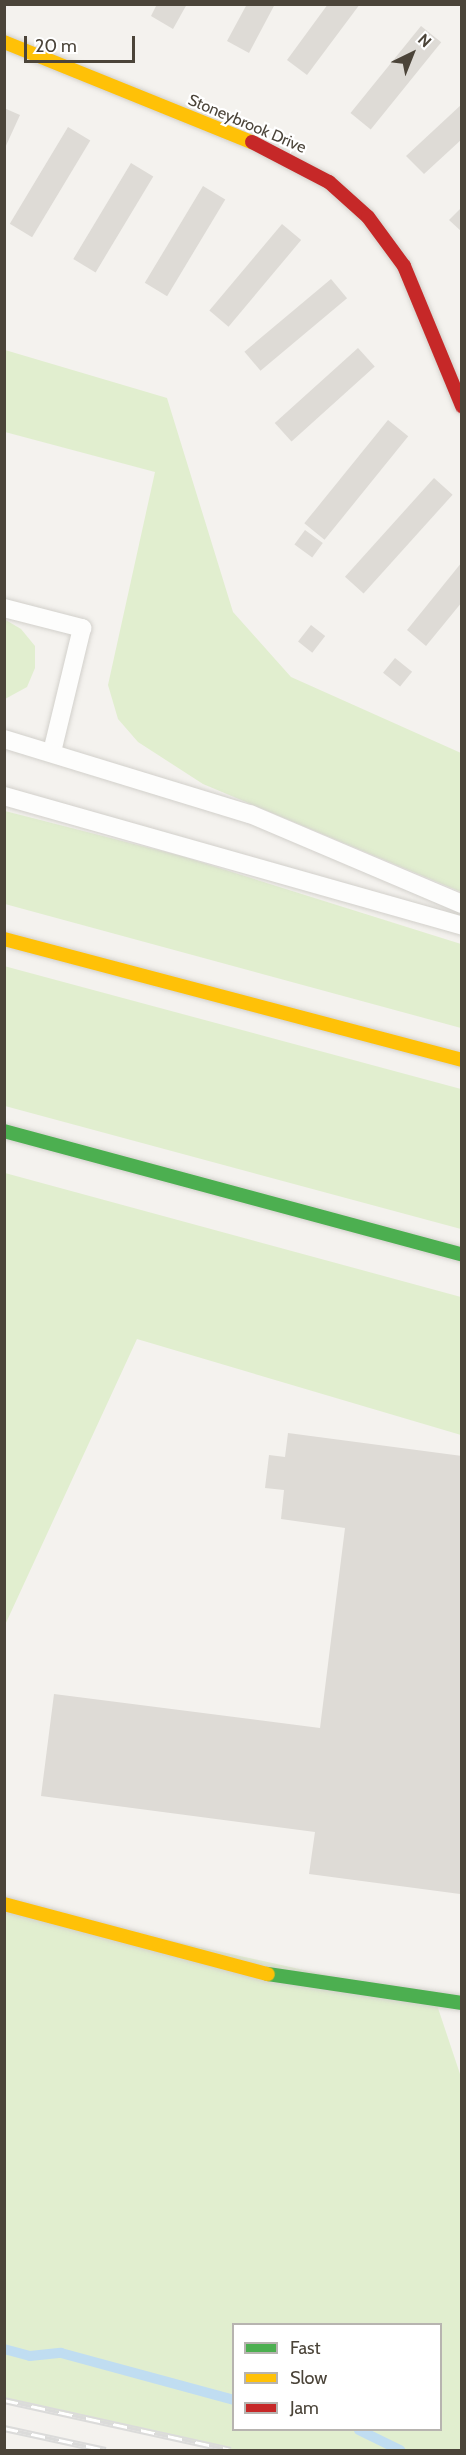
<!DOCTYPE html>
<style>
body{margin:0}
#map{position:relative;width:466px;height:2455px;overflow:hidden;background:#f4f2ee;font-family:Cabin,sans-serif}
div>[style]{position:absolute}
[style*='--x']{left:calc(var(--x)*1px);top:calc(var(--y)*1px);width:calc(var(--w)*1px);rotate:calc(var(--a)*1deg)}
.green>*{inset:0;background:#e1eecf}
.stream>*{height:10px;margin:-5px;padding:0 5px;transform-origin:5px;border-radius:5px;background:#c0ddf1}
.building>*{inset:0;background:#dedbd6;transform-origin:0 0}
.roads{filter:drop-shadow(0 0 2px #d2d0cb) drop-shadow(0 0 2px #d2d0cb)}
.lane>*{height:18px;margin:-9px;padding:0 9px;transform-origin:9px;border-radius:9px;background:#fdfdfc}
.fast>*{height:14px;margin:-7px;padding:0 7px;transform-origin:7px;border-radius:7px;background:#4caf50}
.slow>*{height:14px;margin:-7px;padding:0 7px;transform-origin:7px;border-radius:7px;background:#ffc107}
.jam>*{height:14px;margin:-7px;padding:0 7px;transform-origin:7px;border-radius:7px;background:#c62828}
.rail>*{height:7px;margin-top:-3.5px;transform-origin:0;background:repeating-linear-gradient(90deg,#fff 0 14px,#dbdbda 0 28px);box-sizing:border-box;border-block:2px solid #dbdbda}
span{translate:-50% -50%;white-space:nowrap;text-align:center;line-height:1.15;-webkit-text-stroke:4.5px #fff;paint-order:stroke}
.street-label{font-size:16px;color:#4b4439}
.frame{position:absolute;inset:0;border:6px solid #4b4439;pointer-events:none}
.legend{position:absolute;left:232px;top:2323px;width:210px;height:108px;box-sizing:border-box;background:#fff;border:2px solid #b7b4b0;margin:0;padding:8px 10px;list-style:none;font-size:18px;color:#4b4439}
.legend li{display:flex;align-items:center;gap:12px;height:30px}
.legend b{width:30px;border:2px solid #b7b4b0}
.north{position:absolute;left:382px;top:24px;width:60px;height:60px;-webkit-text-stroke:4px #fff;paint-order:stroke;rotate:43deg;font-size:16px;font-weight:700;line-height:24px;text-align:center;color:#4b4439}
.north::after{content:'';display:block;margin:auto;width:21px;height:27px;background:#4b4439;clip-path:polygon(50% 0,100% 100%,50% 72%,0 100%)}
.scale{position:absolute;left:24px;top:36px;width:111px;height:27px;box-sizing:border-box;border:3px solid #4b4439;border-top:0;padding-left:8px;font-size:18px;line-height:21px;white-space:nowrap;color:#4b4439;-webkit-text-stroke:4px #fff;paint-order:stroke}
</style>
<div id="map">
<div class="green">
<i style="clip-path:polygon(5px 350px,167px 398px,233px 612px,291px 677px,461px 753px,461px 892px,203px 784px,138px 742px,118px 719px,108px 685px,155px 472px,5px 432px)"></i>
<i style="clip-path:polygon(4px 619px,21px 629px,35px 646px,35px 668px,27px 687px,5px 699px)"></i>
<i style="clip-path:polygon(5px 811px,181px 856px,461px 944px,461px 1028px,5px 904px)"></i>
<i style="clip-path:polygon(4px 966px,461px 1089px,461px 1229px,5px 1106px)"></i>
<i style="clip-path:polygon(5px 1173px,461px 1297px,461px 1435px,137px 1339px,5px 1625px)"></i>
<i style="clip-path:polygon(evenodd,4px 1904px,435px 1999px,461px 2077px,461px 2450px,231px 2450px,5px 2400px,4px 1904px,234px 2324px,440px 2324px,440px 2430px,234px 2430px,234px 2324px)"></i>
</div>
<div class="stream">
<i style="--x:4;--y:2349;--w:27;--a:15"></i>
<i style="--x:30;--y:2356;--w:31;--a:-6"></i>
<i style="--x:61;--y:2353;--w:179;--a:15.2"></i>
<i style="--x:359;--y:2430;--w:46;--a:26"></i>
</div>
<div class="building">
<i style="clip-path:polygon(157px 4px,187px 4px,173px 29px,151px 16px)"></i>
<i style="clip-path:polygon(247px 4px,275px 4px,249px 53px,227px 41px)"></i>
<i style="clip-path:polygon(328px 4px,360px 4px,307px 75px,287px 60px)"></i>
<i style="left:421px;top:26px;width:26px;height:112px;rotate:39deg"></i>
<i style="clip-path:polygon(462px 104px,462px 139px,424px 174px,406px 156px)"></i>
<i style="clip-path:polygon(4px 108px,20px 115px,4px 150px)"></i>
<i style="left:68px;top:127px;width:26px;height:113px;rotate:31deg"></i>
<i style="left:131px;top:163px;width:26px;height:112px;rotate:31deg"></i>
<i style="left:203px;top:186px;width:26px;height:113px;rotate:31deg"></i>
<i style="clip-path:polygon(462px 207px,462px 232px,449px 220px)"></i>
<i style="left:282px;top:224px;width:25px;height:113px;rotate:40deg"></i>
<i style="left:331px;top:279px;width:25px;height:113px;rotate:50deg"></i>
<i style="left:358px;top:348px;width:25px;height:112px;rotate:48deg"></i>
<i style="left:388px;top:420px;width:26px;height:133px;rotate:39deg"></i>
<i style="left:434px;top:478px;width:25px;height:133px;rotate:42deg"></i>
<i style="left:305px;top:530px;width:22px;height:18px;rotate:36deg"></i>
<i style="clip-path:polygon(462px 562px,462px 602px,426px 646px,407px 630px)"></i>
<i style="left:311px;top:625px;width:18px;height:21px;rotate:38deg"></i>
<i style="left:395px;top:658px;width:22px;height:19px;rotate:39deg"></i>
<i style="clip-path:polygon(288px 1433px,462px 1456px,460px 1894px,309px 1874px,315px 1832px,41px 1796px,54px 1694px,320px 1728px,345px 1528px,281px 1519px,284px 1490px,265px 1488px,269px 1455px,285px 1457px)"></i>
</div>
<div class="roads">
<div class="lane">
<i style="--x:4;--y:608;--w:81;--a:14.4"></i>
<i style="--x:82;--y:628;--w:128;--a:103.6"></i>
<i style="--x:4;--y:739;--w:257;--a:17"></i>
<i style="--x:250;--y:814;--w:230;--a:23"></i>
<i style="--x:4;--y:796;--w:476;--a:15.8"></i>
</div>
<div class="fast">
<i style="--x:4;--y:1131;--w:474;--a:15.1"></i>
<i style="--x:268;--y:1974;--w:196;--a:8.5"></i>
</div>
<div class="slow">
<i style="--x:4;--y:42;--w:267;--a:22"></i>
<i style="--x:4;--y:939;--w:474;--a:14.8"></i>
<i style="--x:4;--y:1904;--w:273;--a:14.9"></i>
</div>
<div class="jam">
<i style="--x:252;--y:142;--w:87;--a:27.5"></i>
<i style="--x:329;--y:182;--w:52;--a:41.9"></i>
<i style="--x:368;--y:217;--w:61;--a:53.7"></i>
<i style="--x:404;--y:266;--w:152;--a:67.5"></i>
</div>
</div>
<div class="rail">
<i style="--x:4;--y:2400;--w:232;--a:12.4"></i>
<i style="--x:4;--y:2428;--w:104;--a:12.2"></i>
</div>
<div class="street-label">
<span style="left:247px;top:124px;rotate:23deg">Stoneybrook Drive</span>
</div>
<div class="frame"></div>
<ul class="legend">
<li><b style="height:8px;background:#4caf50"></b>Fast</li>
<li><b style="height:8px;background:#ffc107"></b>Slow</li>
<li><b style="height:8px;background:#c62828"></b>Jam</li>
</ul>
<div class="north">N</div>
<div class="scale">20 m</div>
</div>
